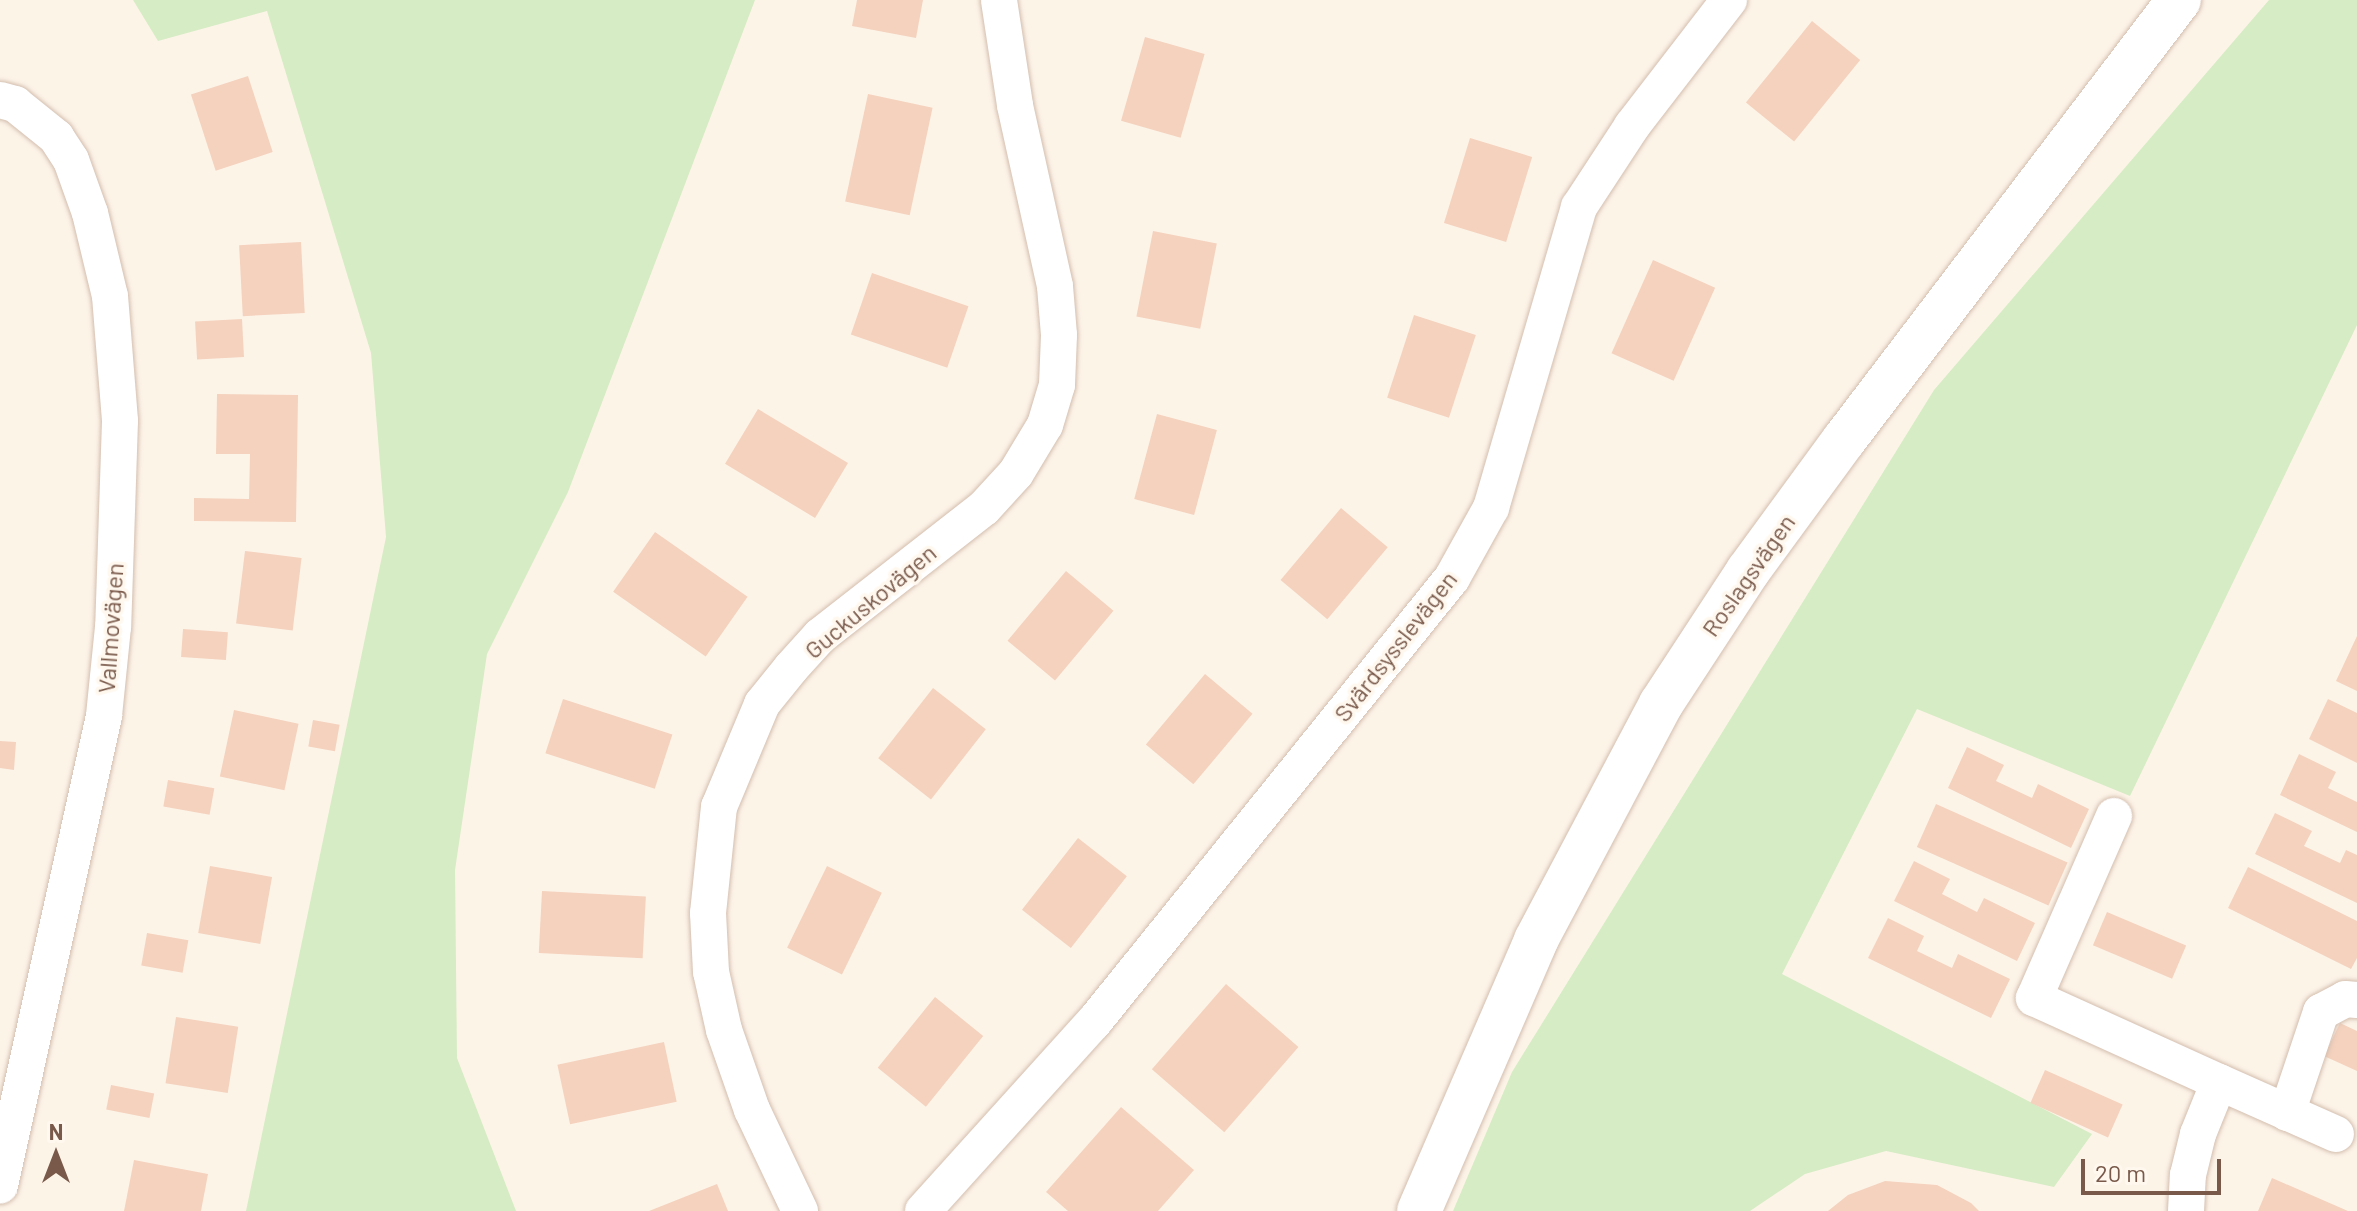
<!DOCTYPE html>
<meta charset="utf-8">
<style>
body{margin:0}
#map{position:relative;width:2357px;height:1211px;overflow:hidden;background:#fdf4e8;font-family:Barlow,sans-serif}
div>[style]{position:absolute}
[style*='--x']{left:calc(var(--x)*1px);top:calc(var(--y)*1px);width:calc(var(--w)*1px);rotate:calc(var(--a)*1deg)}
.green>*{inset:0;background:#d6ecc5}
.building>*{inset:0;background:#f4d2be;transform-origin:0 0}
.roads{filter:drop-shadow(0 0 2px #d3beaf) drop-shadow(0 0 2px #d3beaf)}
.minor>*{height:36px;margin:-18px;padding:0 18px;transform-origin:18px;border-radius:18px;background:#fff}
.secondary>*{height:44px;margin:-22px;padding:0 22px;transform-origin:22px;border-radius:22px;background:#fff}
span{translate:-50% -50%;white-space:nowrap;text-align:center;line-height:1.15;-webkit-text-stroke:7px #fff8ef;paint-order:stroke}
.street-label{font-size:24px;color:#79594a}
.north{position:absolute;left:16px;top:1115px;width:80px;height:80px;-webkit-text-stroke:6px #fff8ef;paint-order:stroke;rotate:0deg;font-size:22px;font-weight:700;line-height:32px;text-align:center;color:#79594a}
.north::after{content:'';display:block;margin:auto;width:28px;height:36px;background:#79594a;clip-path:polygon(50% 0,100% 100%,50% 72%,0 100%)}
.scale{position:absolute;left:2081px;top:1159px;width:140px;height:36px;box-sizing:border-box;border:4px solid #79594a;border-top:0;padding-left:10px;font-size:24px;line-height:28px;white-space:nowrap;color:#79594a;-webkit-text-stroke:6px #fff8ef;paint-order:stroke}
</style>
<div id="map">
<div class="green">
<i style="clip-path:polygon(133px 0,755px 0,568px 492px,487px 654px,455px 870px,457px 1058px,516px 1211px,246px 1211px,386px 537px,371px 353px,267px 11px,158px 41px)"></i>
<i style="clip-path:polygon(2269px 0,2357px 0,2357px 325px,2130px 796px,1917px 709px,1782px 974px,2092px 1134px,2054px 1187px,1886px 1151px,1805px 1174px,1750px 1211px,1453px 1211px,1512px 1072px,1934px 390px)"></i>
</div>
<div class="building">
<i style="clip-path:polygon(857px 0,923px 0,916px 38px,852px 26px)"></i>
<i style="left:1812px;top:21px;width:62px;height:105px;rotate:39deg"></i>
<i style="left:1145px;top:37px;width:62px;height:87px;rotate:16deg"></i>
<i style="left:248px;top:76px;width:80px;height:60px;rotate:72deg"></i>
<i style="left:868px;top:94px;width:66px;height:110px;rotate:12deg"></i>
<i style="left:1470px;top:138px;width:65px;height:89px;rotate:17deg"></i>
<i style="left:1153px;top:231px;width:65px;height:87px;rotate:11deg"></i>
<i style="left:301px;top:242px;width:71px;height:62px;rotate:87deg"></i>
<i style="left:1653px;top:260px;width:68px;height:102px;rotate:24deg"></i>
<i style="left:872px;top:273px;width:102px;height:65px;rotate:19deg"></i>
<i style="left:1414px;top:315px;width:65px;height:87px;rotate:18deg"></i>
<i style="left:242px;top:319px;width:38px;height:47px;rotate:87deg"></i>
<i style="clip-path:polygon(217px 394px,298px 395px,296px 522px,194px 521px,194px 498px,249px 499px,250px 454px,216px 454px)"></i>
<i style="left:758px;top:409px;width:105px;height:64px;rotate:31deg"></i>
<i style="left:1157px;top:414px;width:62px;height:88px;rotate:15deg"></i>
<i style="left:1341px;top:508px;width:61px;height:94px;rotate:40deg"></i>
<i style="left:655px;top:532px;width:113px;height:73px;rotate:35deg"></i>
<i style="left:245px;top:551px;width:57px;height:73px;rotate:7deg"></i>
<i style="left:1066px;top:571px;width:62px;height:91px;rotate:40deg"></i>
<i style="left:183px;top:629px;width:45px;height:28px;rotate:4deg"></i>
<i style="clip-path:polygon(2357px 636px,2357px 691px,2336px 681px)"></i>
<i style="left:1205px;top:674px;width:62px;height:92px;rotate:40deg"></i>
<i style="left:933px;top:688px;width:67px;height:89px;rotate:38deg"></i>
<i style="left:563px;top:699px;width:115px;height:57px;rotate:18deg"></i>
<i style="clip-path:polygon(2328px 699px,2357px 713px,2357px 763px,2309px 739px)"></i>
<i style="left:234px;top:710px;width:66px;height:68px;rotate:12deg"></i>
<i style="left:313px;top:720px;width:27px;height:27px;rotate:10deg"></i>
<i style="clip-path:polygon(0 741px,16px 742px,14px 770px,0 768px)"></i>
<i style="clip-path:polygon(1967px 747px,2004px 765px,1996px 781px,2032px 798px,2038px 784px,2089px 809px,2071px 848px,1948px 788px)"></i>
<i style="clip-path:polygon(2299px 754px,2336px 772px,2328px 788px,2357px 802px,2357px 832px,2280px 795px)"></i>
<i style="left:168px;top:780px;width:47px;height:27px;rotate:10deg"></i>
<i style="left:1936px;top:804px;width:144px;height:47px;rotate:24deg"></i>
<i style="clip-path:polygon(2275px 813px,2312px 831px,2304px 846px,2340px 863px,2346px 850px,2357px 855px,2357px 903px,2255px 854px)"></i>
<i style="left:1078px;top:838px;width:62px;height:91px;rotate:38deg"></i>
<i style="clip-path:polygon(1914px 861px,1950px 879px,1942px 894px,1977px 912px,1984px 898px,2035px 923px,2017px 961px,1894px 901px)"></i>
<i style="left:210px;top:866px;width:63px;height:68px;rotate:10deg"></i>
<i style="left:827px;top:866px;width:61px;height:91px;rotate:26deg"></i>
<i style="clip-path:polygon(2248px 867px,2357px 921px,2357px 958px,2351px 969px,2228px 908px)"></i>
<i style="left:542px;top:891px;width:104px;height:62px;rotate:3deg"></i>
<i style="left:2107px;top:912px;width:86px;height:36px;rotate:23deg"></i>
<i style="clip-path:polygon(1888px 918px,1924px 936px,1917px 951px,1952px 968px,1958px 954px,2010px 979px,1991px 1018px,1868px 958px)"></i>
<i style="left:147px;top:933px;width:42px;height:33px;rotate:10deg"></i>
<i style="left:1226px;top:984px;width:96px;height:113px;rotate:41deg"></i>
<i style="left:935px;top:997px;width:62px;height:91px;rotate:39deg"></i>
<i style="left:176px;top:1017px;width:63px;height:67px;rotate:9deg"></i>
<i style="clip-path:polygon(2340px 1023px,2357px 1031px,2357px 1071px,2324px 1056px)"></i>
<i style="left:664px;top:1042px;width:61px;height:109px;rotate:78deg"></i>
<i style="left:2045px;top:1070px;width:85px;height:36px;rotate:24deg"></i>
<i style="left:111px;top:1085px;width:44px;height:25px;rotate:11deg"></i>
<i style="clip-path:polygon(1121px 1107px,1194px 1170px,1158px 1211px,1068px 1211px,1046px 1192px)"></i>
<i style="clip-path:polygon(134px 1160px,208px 1174px,201px 1211px,124px 1211px)"></i>
<i style="clip-path:polygon(2272px 1178px,2348px 1211px,2258px 1211px)"></i>
<i style="clip-path:polygon(1885px 1181px,1937px 1185px,1971px 1203px,1979px 1211px,1828px 1211px,1848px 1195px)"></i>
<i style="clip-path:polygon(717px 1184px,728px 1211px,649px 1211px)"></i>
</div>
<div class="roads">
<div class="minor">
<i style="--x:0;--y:100;--w:16;--a:15"></i>
<i style="--x:15;--y:104;--w:53;--a:38.8"></i>
<i style="--x:56;--y:137;--w:27;--a:57"></i>
<i style="--x:71;--y:160;--w:56;--a:70.3"></i>
<i style="--x:90;--y:213;--w:85;--a:76.5"></i>
<i style="--x:110;--y:296;--w:125;--a:85.4"></i>
<i style="--x:120;--y:421;--w:206;--a:91.9"></i>
<i style="--x:113;--y:627;--w:89;--a:95.8"></i>
<i style="--x:104;--y:716;--w:481;--a:102.5"></i>
<i style="--x:2114;--y:816;--w:199;--a:113.7"></i>
<i style="--x:2034;--y:998;--w:203;--a:24.4"></i>
<i style="--x:2287;--y:1113;--w:107;--a:-71.4"></i>
<i style="--x:2321;--y:1012;--w:27;--a:-28"></i>
<i style="--x:2345;--y:999;--w:12;--a:5"></i>
<i style="--x:800;--y:1211;--w:112;--a:-115.4"></i>
<i style="--x:752;--y:1110;--w:85;--a:-109.3"></i>
<i style="--x:724;--y:1030;--w:59;--a:-102.6"></i>
<i style="--x:711;--y:972;--w:59;--a:-92.9"></i>
<i style="--x:708;--y:913;--w:107;--a:-84.1"></i>
<i style="--x:719;--y:807;--w:112;--a:-67.3"></i>
<i style="--x:762;--y:704;--w:46;--a:-51.1"></i>
<i style="--x:791;--y:668;--w:43;--a:-47.8"></i>
<i style="--x:820;--y:636;--w:208;--a:-38"></i>
<i style="--x:984;--y:508;--w:47;--a:-47.6"></i>
<i style="--x:1016;--y:473;--w:56;--a:-58.9"></i>
<i style="--x:1045;--y:425;--w:42;--a:-73.3"></i>
<i style="--x:1057;--y:385;--w:50;--a:-87.7"></i>
<i style="--x:1059;--y:335;--w:49;--a:-94.7"></i>
<i style="--x:1055;--y:286;--w:185;--a:-102.5"></i>
<i style="--x:1015;--y:105;--w:106;--a:-98.7"></i>
<i style="--x:923;--y:1211;--w:255;--a:-47.9"></i>
<i style="--x:1094;--y:1022;--w:570;--a:-51.12"></i>
<i style="--x:1452;--y:578;--w:80;--a:-60.9"></i>
<i style="--x:1491;--y:508;--w:314;--a:-73.7"></i>
<i style="--x:1579;--y:207;--w:97;--a:-56.8"></i>
<i style="--x:1632;--y:126;--w:159;--a:-52.4"></i>
<i style="--x:2186;--y:1211;--w:36;--a:-87"></i>
<i style="--x:2188;--y:1175;--w:42;--a:-76.3"></i>
<i style="--x:2198;--y:1134;--w:56;--a:-68"></i>
<i style="--x:2219;--y:1082;--w:128;--a:24"></i>
</div>
<div class="secondary">
<i style="--x:1419;--y:1211;--w:295;--a:-66.6"></i>
<i style="--x:1536;--y:940;--w:267;--a:-62.1"></i>
<i style="--x:1661;--y:704;--w:159;--a:-56.8"></i>
<i style="--x:1748;--y:571;--w:162;--a:-53.8"></i>
<i style="--x:1844;--y:440;--w:553;--a:-52.72"></i>
</div>
</div>
<div class="street-label">
<span style="left:1748px;top:575px;rotate:-55deg">Roslagsvägen</span>
<span style="left:870px;top:601px;rotate:-40deg">Guckuskovägen</span>
<span style="left:110px;top:628px;rotate:-86deg">Vallmovägen</span>
<span style="left:1395px;top:646px;rotate:-52deg">Svärdsysslevägen</span>
</div>
<div class="north">N</div>
<div class="scale">20 m</div>
</div>
